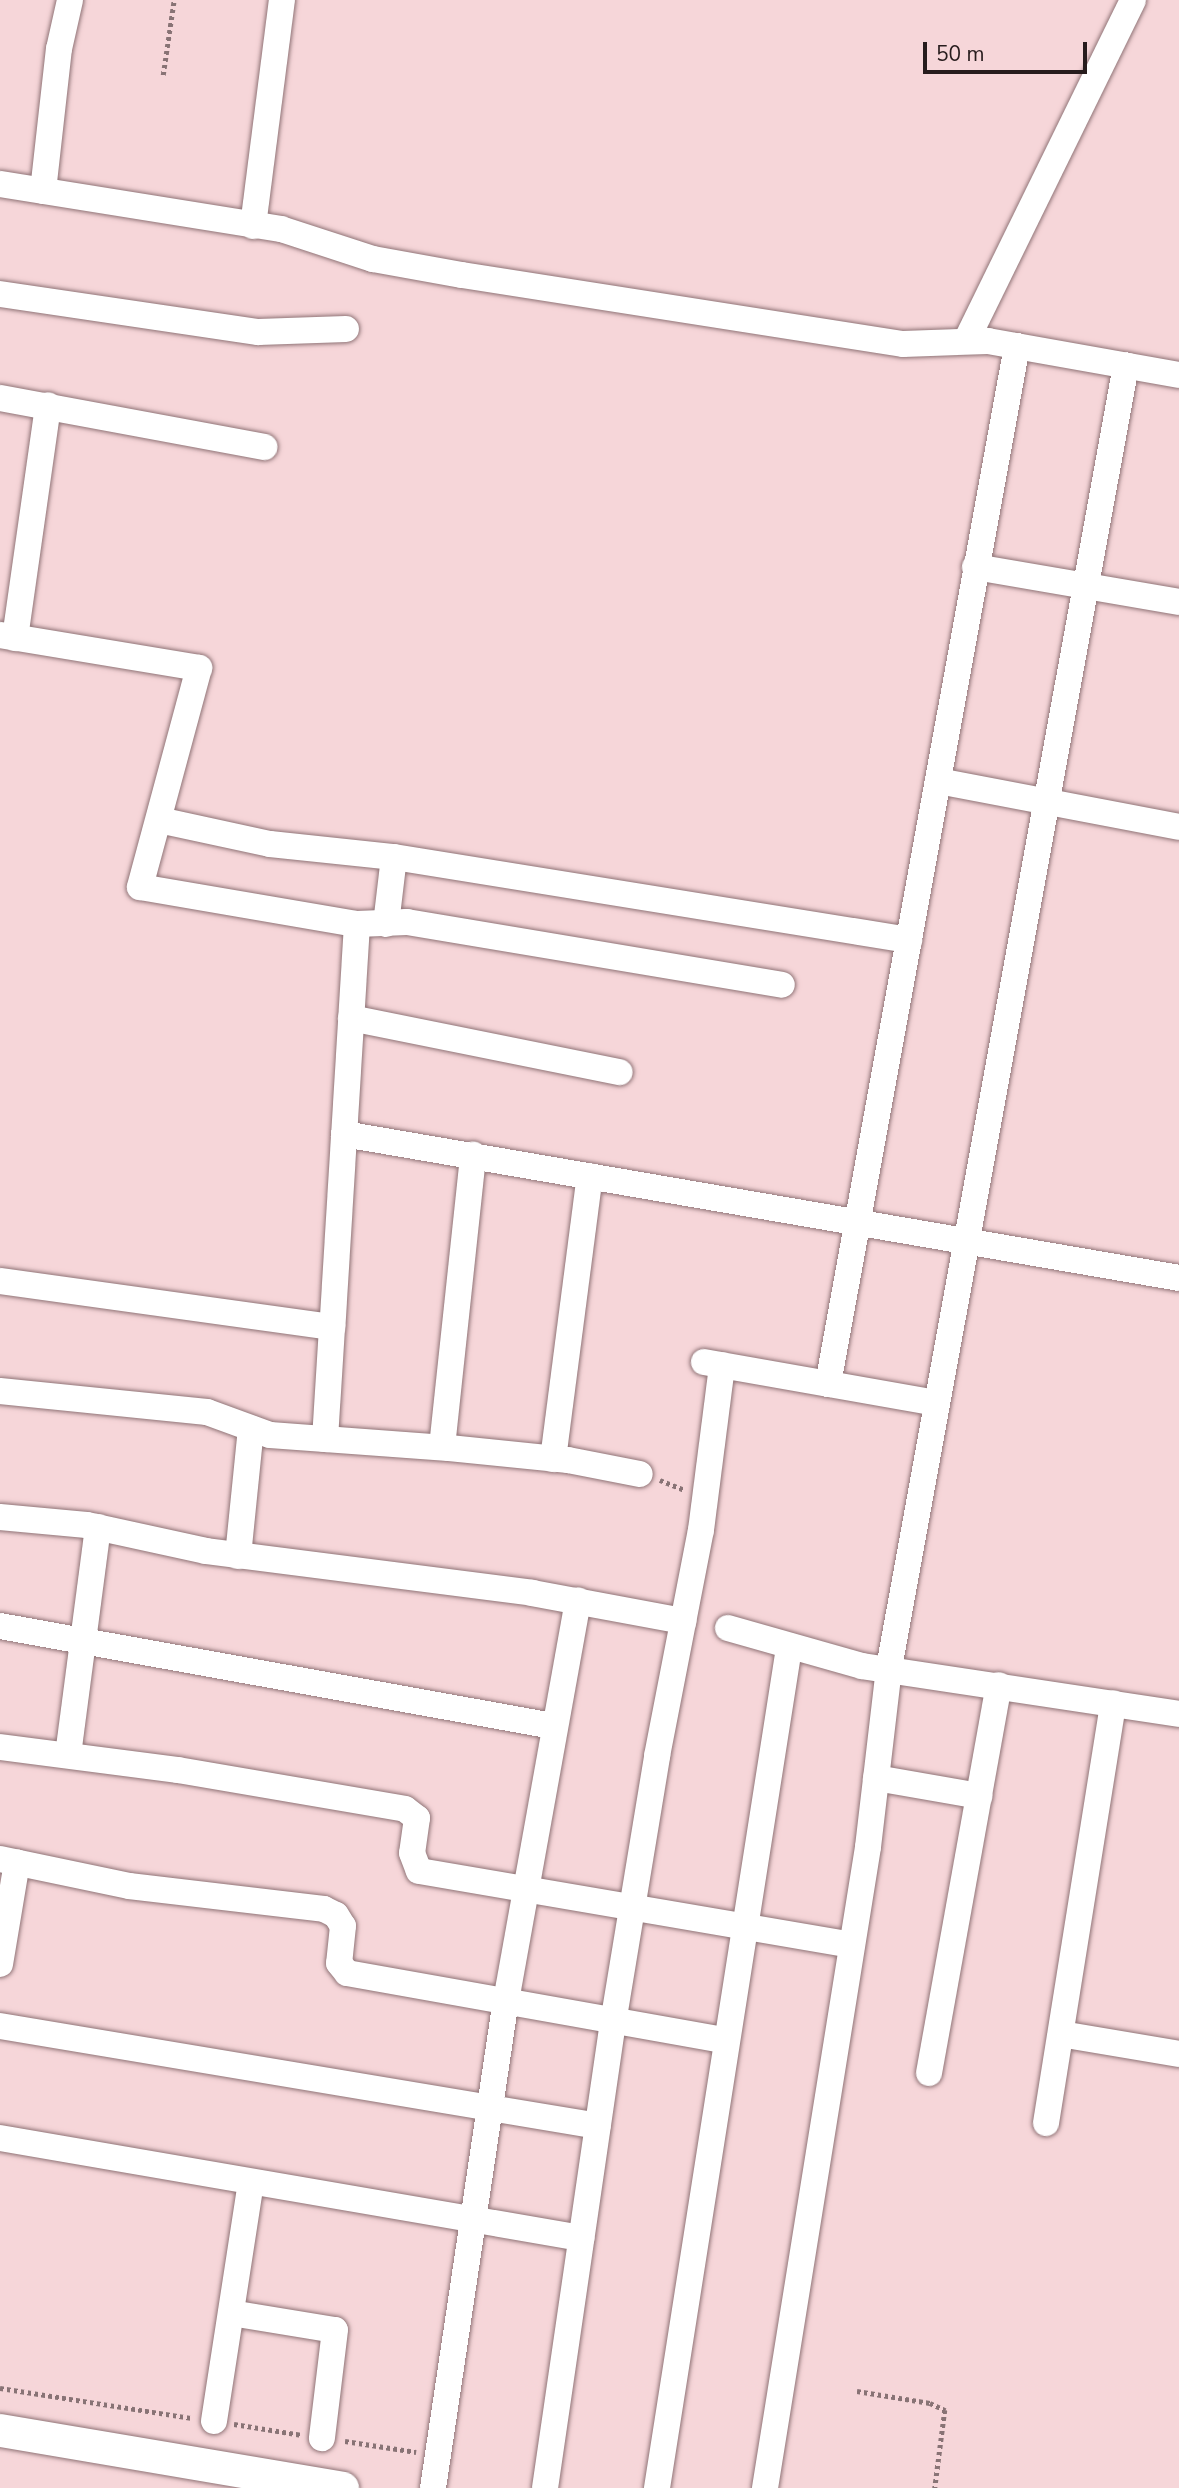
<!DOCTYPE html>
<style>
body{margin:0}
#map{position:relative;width:1179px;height:2488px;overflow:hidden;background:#f6d6d9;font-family:"Nunito Sans",sans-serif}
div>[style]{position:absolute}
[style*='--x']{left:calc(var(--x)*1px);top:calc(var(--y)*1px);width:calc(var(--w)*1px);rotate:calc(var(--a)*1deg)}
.path>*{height:4.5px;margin-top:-2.25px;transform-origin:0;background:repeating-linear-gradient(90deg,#887375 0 3.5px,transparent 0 7px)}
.roads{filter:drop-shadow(0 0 2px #907477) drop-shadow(0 0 2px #907477)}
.minor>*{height:26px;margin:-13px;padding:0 13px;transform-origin:13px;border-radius:13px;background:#fff}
.major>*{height:33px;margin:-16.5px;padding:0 16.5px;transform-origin:16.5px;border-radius:16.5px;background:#fff}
span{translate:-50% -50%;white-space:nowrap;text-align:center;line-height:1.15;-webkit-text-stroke:7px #f6d6d9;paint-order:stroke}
.scale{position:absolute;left:923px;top:42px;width:164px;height:32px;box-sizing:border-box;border:4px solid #271c1d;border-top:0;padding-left:9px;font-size:21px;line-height:24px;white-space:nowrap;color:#271c1d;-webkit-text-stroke:5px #f6d6d9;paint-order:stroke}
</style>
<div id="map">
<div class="path">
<i style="--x:163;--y:75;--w:76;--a:-81.7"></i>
<i style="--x:660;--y:1480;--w:27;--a:22"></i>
<i style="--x:0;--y:2388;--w:193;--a:8.9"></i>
<i style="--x:857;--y:2391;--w:74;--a:9.3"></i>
<i style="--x:930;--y:2403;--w:17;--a:25"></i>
<i style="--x:945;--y:2410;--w:79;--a:97.3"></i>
<i style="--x:234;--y:2424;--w:69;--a:9.2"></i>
<i style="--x:345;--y:2441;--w:72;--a:8.8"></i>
</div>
<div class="roads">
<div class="minor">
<i style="--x:0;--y:184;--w:285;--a:9.1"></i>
<i style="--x:281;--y:229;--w:97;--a:18.1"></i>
<i style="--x:373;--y:259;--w:90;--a:10.2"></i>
<i style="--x:462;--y:275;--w:446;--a:8.9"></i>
<i style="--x:903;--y:344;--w:85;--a:-2"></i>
<i style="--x:988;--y:341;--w:194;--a:10.1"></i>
<i style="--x:43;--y:191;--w:143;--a:-83.6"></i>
<i style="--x:59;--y:49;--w:50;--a:-77.3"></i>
<i style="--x:253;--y:226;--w:228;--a:-82.7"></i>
<i style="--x:0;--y:294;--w:261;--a:8.4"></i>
<i style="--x:258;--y:332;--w:88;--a:-2"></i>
<i style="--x:967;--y:339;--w:377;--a:-63.9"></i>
<i style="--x:0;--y:398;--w:269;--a:10.5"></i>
<i style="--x:975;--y:567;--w:207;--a:9.7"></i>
<i style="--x:0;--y:635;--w:202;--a:9.4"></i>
<i style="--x:199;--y:668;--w:227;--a:105.1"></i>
<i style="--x:140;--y:887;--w:220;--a:9.7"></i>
<i style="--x:357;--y:924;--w:404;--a:93.5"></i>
<i style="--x:332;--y:1327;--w:335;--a:-172.1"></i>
<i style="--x:15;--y:638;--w:235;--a:-81.9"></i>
<i style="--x:938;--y:781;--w:245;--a:10.8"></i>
<i style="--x:159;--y:820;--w:114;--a:12.2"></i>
<i style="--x:270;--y:844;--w:125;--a:6"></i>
<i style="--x:394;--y:857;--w:522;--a:9.16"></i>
<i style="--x:357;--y:924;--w:50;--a:-2.3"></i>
<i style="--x:407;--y:922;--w:380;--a:9.5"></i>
<i style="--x:386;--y:924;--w:67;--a:-83.2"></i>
<i style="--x:351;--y:1018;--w:274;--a:11.4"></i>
<i style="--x:344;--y:1134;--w:847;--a:9.78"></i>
<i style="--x:704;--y:1362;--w:236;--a:10"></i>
<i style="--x:828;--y:1384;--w:1055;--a:-79.68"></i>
<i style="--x:0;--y:1391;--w:208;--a:5.8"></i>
<i style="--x:207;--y:1412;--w:67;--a:20.1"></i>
<i style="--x:270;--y:1435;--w:179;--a:4.2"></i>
<i style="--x:449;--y:1448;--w:120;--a:5.8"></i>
<i style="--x:568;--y:1460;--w:73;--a:11"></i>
<i style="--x:325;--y:1439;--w:112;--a:-86.4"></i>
<i style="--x:442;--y:1447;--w:294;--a:-83.9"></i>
<i style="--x:553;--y:1459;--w:285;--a:-82.6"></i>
<i style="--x:0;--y:1517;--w:87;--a:5.3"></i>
<i style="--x:87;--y:1525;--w:122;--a:12.3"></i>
<i style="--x:206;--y:1551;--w:329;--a:7.3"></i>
<i style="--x:532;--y:1593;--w:154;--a:10.5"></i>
<i style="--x:238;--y:1556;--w:128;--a:-84.2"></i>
<i style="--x:0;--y:1626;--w:562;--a:10.25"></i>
<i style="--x:728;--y:1628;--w:139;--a:15.8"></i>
<i style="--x:862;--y:1666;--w:321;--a:8.6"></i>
<i style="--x:0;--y:1747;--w:179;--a:7.4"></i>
<i style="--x:178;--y:1770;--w:230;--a:9.7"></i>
<i style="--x:405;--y:1809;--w:15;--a:37"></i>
<i style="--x:417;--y:1818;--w:35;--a:98"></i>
<i style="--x:412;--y:1853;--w:19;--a:69"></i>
<i style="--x:419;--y:1871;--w:439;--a:9.7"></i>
<i style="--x:68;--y:1755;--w:230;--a:-82.5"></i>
<i style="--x:876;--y:1778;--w:105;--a:9.9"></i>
<i style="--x:0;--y:1859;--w:132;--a:11.8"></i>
<i style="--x:129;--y:1886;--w:196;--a:6.7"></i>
<i style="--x:324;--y:1909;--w:13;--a:27"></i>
<i style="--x:336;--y:1915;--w:13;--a:58"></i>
<i style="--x:343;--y:1926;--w:37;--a:96"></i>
<i style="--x:339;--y:1963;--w:13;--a:51"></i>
<i style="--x:347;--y:1973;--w:384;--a:10.1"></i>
<i style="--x:0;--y:1964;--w:103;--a:-80.5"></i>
<i style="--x:0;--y:2026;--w:606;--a:9.49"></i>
<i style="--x:1061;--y:2034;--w:120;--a:9.6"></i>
<i style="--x:929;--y:2073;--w:394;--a:-79.8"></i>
<i style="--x:1046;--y:2123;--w:425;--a:-80.9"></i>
<i style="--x:0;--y:2138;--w:590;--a:9.77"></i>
<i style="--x:231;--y:2313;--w:105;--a:9.3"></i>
<i style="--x:335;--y:2330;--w:109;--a:96.9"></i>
<i style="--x:214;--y:2421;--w:241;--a:-81.2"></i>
<i style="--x:433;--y:2488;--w:492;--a:-81.5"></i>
<i style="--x:506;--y:2001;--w:407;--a:-79.8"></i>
<i style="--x:545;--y:2488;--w:476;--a:-81.7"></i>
<i style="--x:614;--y:2017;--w:265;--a:-80.6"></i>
<i style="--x:657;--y:1756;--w:230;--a:-79"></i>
<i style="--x:701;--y:1530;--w:166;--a:-82.7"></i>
<i style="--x:657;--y:2488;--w:850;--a:-81.07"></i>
<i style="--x:765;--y:2488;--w:649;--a:-80.87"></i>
<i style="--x:868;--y:1847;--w:180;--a:-83.3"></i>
<i style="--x:889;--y:1668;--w:1324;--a:-79.69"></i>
</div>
<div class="major">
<i style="--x:0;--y:2430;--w:347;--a:9.6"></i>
</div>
</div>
<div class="scale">50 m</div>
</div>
